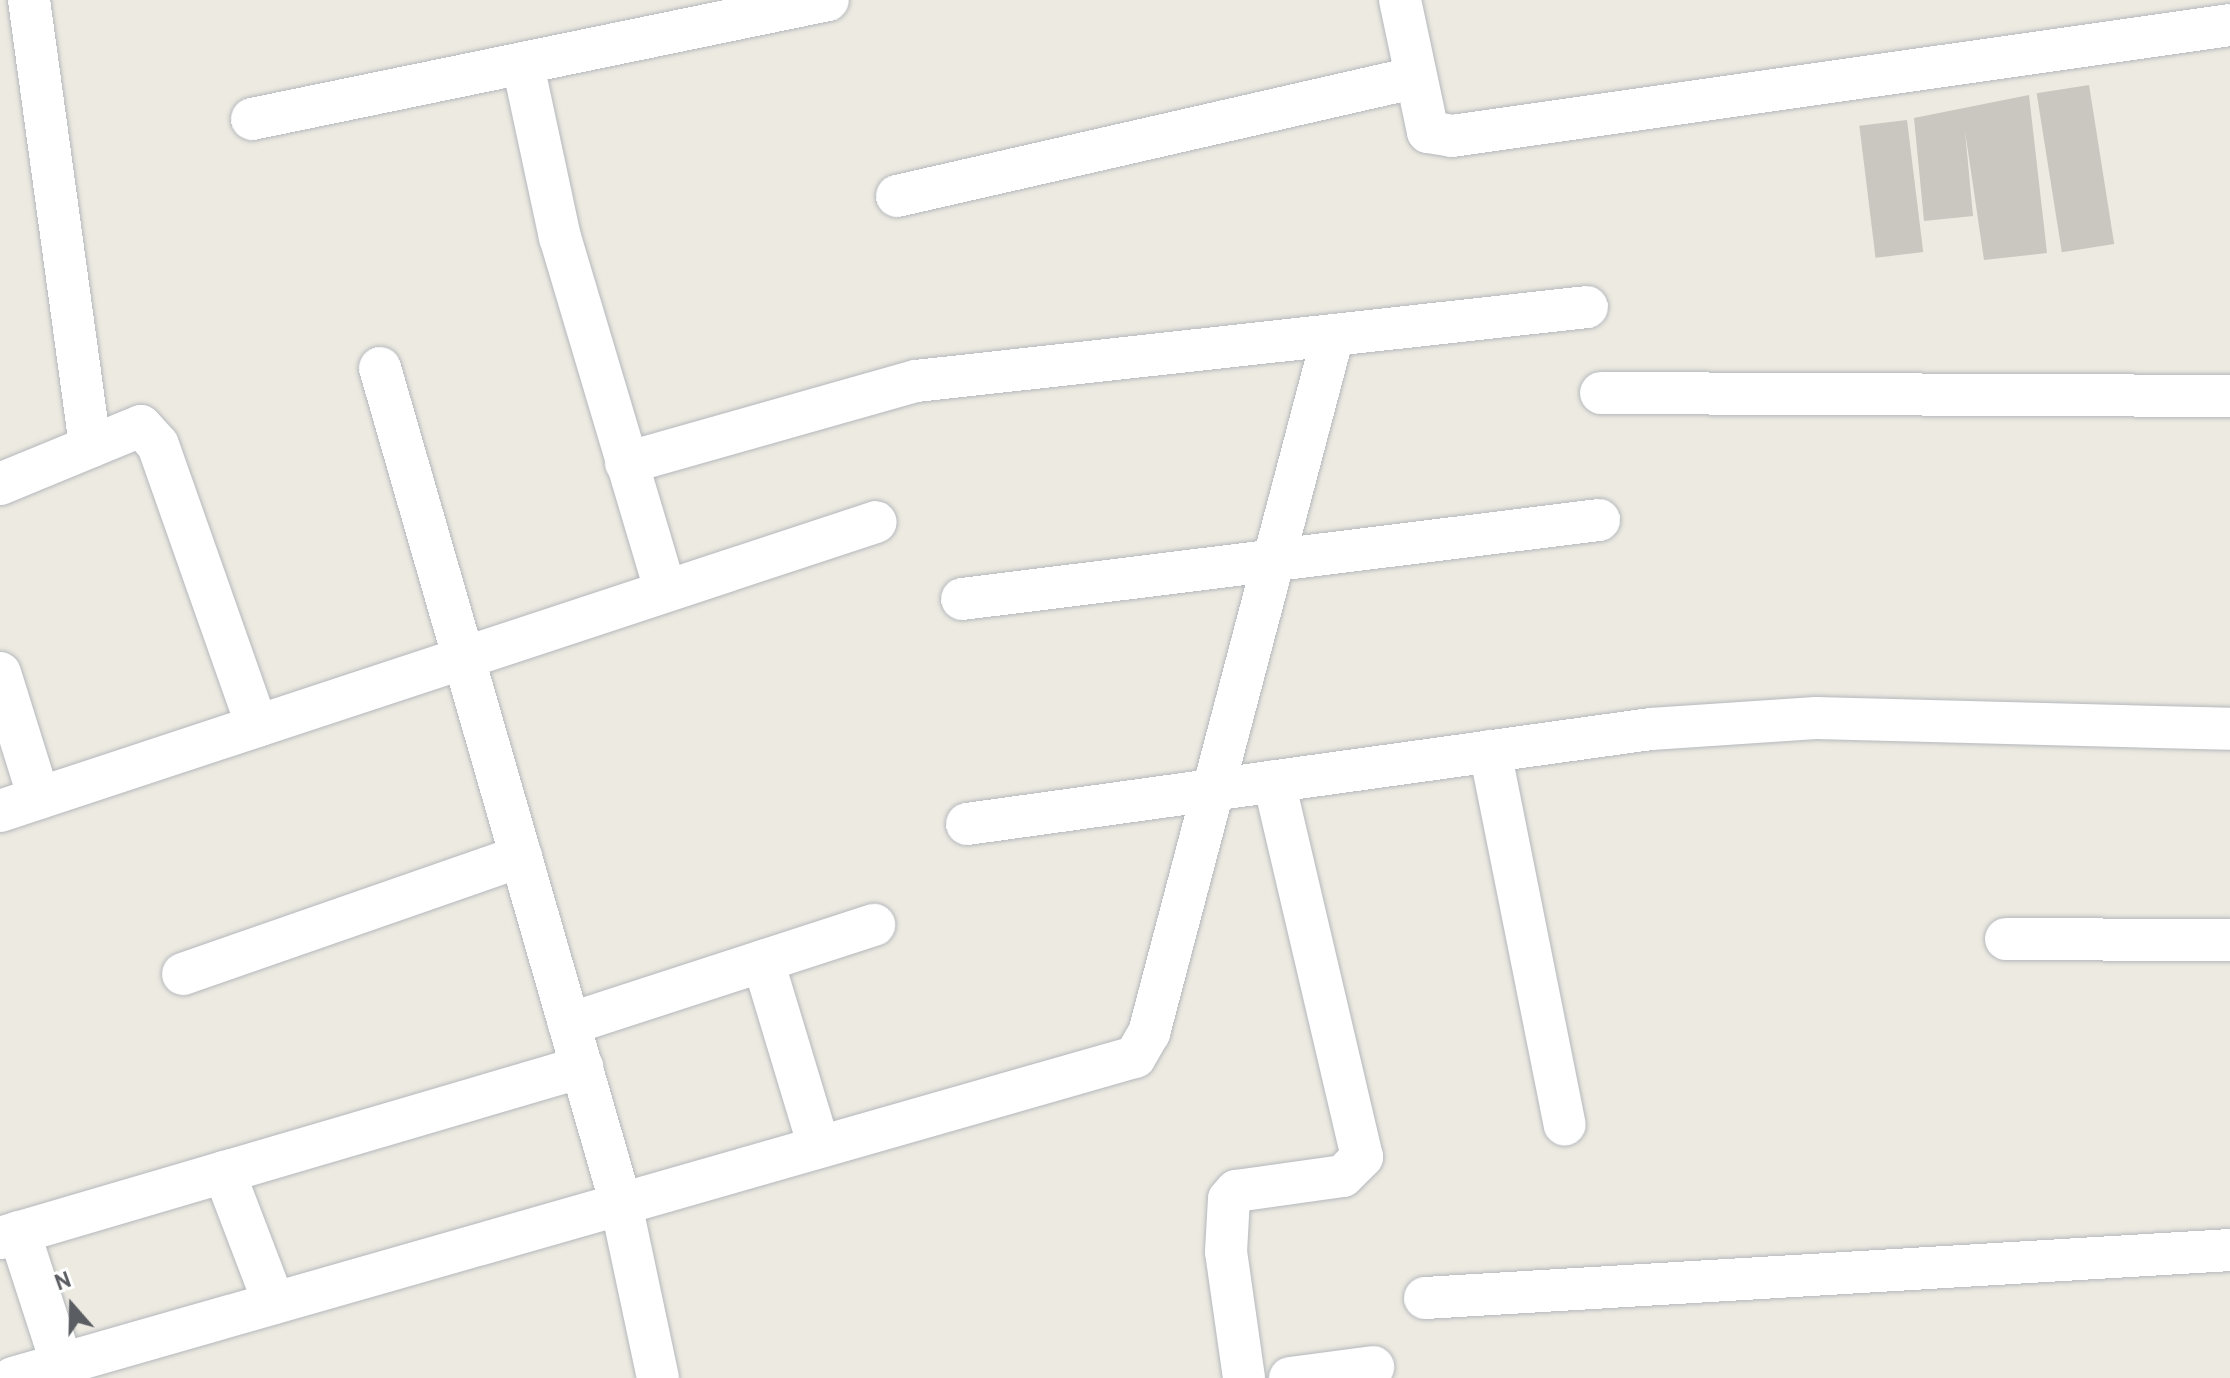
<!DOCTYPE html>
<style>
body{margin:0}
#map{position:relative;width:2230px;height:1378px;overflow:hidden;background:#edeae1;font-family:Overpass,sans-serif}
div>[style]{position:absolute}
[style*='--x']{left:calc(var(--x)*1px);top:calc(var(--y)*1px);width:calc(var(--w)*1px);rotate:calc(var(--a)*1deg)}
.building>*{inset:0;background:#cac6c0;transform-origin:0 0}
.roads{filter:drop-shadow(0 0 2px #b4b8bc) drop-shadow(0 0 2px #b4b8bc)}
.street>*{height:42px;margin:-21px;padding:0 21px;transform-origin:21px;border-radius:21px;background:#fff}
span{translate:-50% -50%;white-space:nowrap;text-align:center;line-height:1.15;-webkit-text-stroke:8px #fff;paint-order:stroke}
.north{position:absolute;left:32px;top:1266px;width:80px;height:80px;-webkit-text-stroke:6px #fff;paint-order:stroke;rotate:340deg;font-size:22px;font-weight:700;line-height:32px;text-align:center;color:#5a5e62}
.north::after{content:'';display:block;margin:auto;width:28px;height:36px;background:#5a5e62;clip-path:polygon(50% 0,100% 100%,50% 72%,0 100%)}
</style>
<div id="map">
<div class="building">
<i style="left:2089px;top:85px;width:161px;height:53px;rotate:81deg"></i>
<i style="clip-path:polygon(2029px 95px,2047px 253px,1984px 260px,1965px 131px,1973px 216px,1924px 221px,1914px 118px)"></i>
<i style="left:1907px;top:120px;width:133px;height:48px;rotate:83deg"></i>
</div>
<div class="roads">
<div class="street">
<i style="--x:29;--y:0;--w:451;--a:82.2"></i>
<i style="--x:1400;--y:0;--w:135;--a:78"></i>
<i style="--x:1428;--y:132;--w:24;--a:9"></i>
<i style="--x:1452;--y:136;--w:786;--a:-8.12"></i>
<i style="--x:523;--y:65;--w:176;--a:77.9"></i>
<i style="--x:560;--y:237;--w:368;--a:73.4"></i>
<i style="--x:252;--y:119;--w:588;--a:-11.67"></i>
<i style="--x:897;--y:196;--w:529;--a:-12.88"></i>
<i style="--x:380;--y:368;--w:870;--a:73.92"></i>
<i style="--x:621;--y:1204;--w:178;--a:78"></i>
<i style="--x:1601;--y:393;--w:629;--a:0.27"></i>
<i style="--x:626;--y:463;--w:301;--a:-15.8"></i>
<i style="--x:916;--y:381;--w:675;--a:-6.29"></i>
<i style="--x:0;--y:484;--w:152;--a:-22.4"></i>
<i style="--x:141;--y:426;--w:25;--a:48"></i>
<i style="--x:158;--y:445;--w:298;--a:70.6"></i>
<i style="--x:962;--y:599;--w:642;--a:-7.07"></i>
<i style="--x:0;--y:673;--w:131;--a:72.7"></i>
<i style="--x:1490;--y:751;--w:381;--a:78.7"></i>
<i style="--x:0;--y:811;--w:922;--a:-18.26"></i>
<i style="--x:967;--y:824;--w:691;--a:-7.91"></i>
<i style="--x:1651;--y:729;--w:165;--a:-3.8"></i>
<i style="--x:1816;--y:718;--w:414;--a:1.5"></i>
<i style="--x:2006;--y:939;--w:224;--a:0.3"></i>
<i style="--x:763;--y:961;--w:194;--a:73.2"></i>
<i style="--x:183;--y:974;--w:358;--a:-19.2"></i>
<i style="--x:569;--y:1024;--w:321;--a:-18"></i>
<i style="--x:224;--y:1172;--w:140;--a:69.1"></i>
<i style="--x:19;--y:1232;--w:139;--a:72"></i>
<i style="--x:0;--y:1238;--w:607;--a:-16.37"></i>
<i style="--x:1425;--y:1298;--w:806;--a:-3.41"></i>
<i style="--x:13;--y:1378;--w:1167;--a:-15.97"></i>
<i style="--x:1135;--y:1057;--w:28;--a:-60"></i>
<i style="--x:1149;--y:1033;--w:722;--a:-75.23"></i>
<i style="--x:1244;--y:1378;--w:127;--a:-98.1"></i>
<i style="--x:1226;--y:1252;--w:53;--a:-86.8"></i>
<i style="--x:1229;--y:1199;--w:11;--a:-49"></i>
<i style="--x:1236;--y:1191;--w:108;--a:-8"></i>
<i style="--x:1343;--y:1176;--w:27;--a:-45"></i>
<i style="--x:1362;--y:1157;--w:386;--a:-103.2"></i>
<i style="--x:1290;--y:1378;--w:84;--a:-7.5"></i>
</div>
</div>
<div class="north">N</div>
</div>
